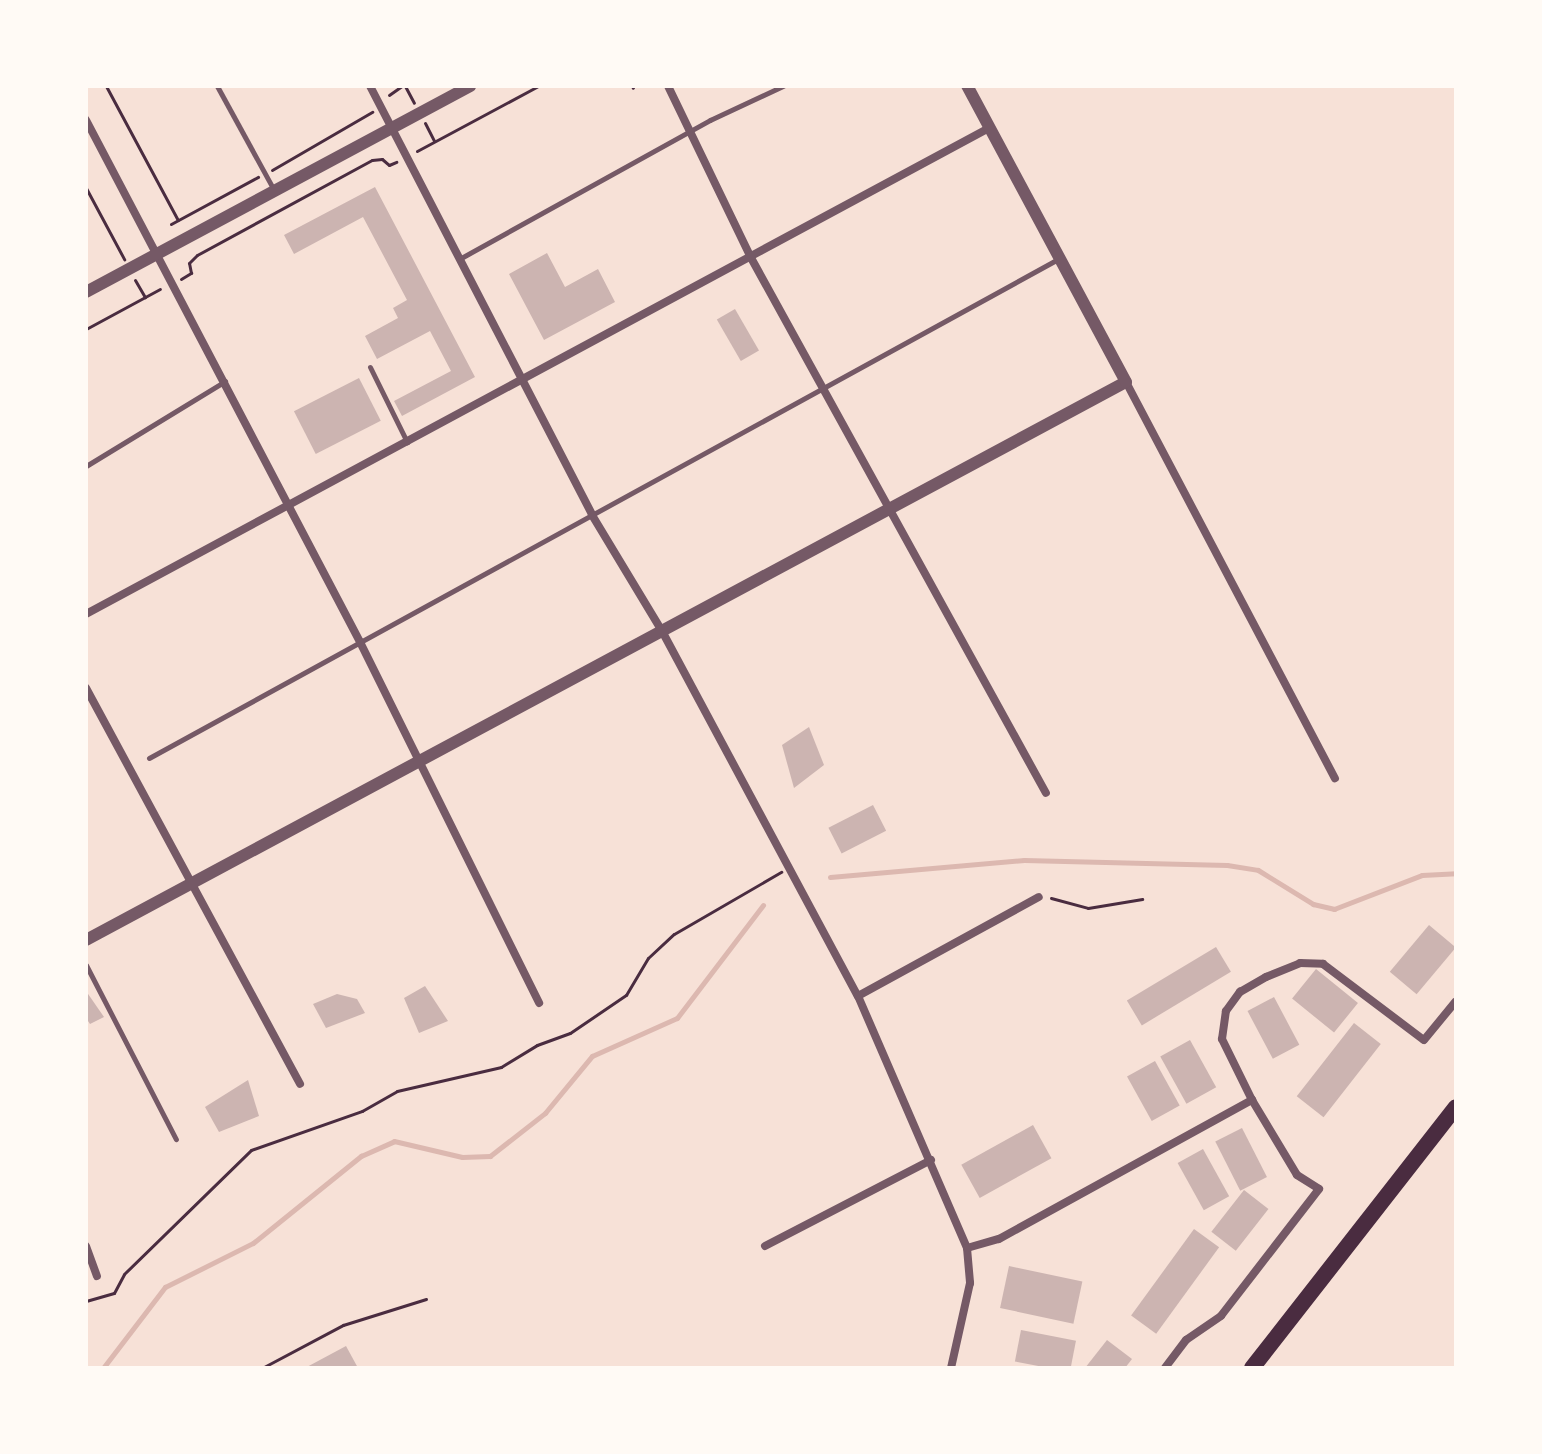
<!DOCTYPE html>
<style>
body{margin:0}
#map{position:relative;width:1542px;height:1454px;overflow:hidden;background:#f7e1d7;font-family:Manrope,sans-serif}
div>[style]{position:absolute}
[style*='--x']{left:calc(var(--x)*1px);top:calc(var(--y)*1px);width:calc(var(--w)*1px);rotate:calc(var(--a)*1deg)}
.stream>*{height:5px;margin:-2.5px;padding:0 2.5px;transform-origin:2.5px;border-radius:2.5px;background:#dcb8b0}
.building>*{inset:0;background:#ccb4b1;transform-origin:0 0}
.path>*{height:3px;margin:-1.5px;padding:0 1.5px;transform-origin:1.5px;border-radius:1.5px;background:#4a2c40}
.service>*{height:5px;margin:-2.5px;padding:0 2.5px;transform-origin:2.5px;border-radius:2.5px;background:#755966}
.minor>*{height:8px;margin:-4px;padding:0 4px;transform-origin:4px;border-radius:4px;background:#755966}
.tertiary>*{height:12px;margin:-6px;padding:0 6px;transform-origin:6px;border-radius:6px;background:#755966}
.trunk>*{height:16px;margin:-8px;padding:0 8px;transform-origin:8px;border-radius:8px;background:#4a2c40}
span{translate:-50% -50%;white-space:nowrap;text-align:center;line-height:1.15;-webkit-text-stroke:6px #fffaf5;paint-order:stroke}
.frame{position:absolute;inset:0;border:88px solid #fffaf5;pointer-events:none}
</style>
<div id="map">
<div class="stream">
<i style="--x:830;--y:877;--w:195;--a:-5"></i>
<i style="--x:1024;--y:860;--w:203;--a:1.4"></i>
<i style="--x:1227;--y:865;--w:31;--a:9"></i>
<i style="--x:1258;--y:870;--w:65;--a:31.7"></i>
<i style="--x:1313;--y:904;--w:22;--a:13"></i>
<i style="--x:1334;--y:909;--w:94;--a:-21.1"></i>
<i style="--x:1422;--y:875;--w:34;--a:-3"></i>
<i style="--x:103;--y:1368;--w:102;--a:-52.6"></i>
<i style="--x:165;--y:1287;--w:98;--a:-26.6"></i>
<i style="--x:253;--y:1243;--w:139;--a:-38.9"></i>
<i style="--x:361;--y:1156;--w:36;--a:-24"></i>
<i style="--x:394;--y:1141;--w:70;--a:13.2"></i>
<i style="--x:462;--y:1157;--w:28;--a:-2"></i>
<i style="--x:490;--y:1156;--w:70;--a:-38"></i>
<i style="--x:545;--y:1113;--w:74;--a:-50.5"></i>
<i style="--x:592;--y:1056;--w:93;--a:-24.1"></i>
<i style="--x:677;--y:1018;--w:142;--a:-52.7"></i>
</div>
<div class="building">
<i style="clip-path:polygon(375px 187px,475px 377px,402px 416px,394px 401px,451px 371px,430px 331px,377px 359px,365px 336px,398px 318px,393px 308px,407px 300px,363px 217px,294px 254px,284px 235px)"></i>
<i style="clip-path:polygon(547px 253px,565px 287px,598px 269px,615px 302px,544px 340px,509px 274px)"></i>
<i style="left:735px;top:309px;width:48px;height:21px;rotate:60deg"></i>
<i style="left:359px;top:378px;width:48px;height:73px;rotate:63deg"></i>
<i style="clip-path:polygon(809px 727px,824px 765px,794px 788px,782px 745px)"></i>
<i style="left:873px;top:805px;width:29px;height:50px;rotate:63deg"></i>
<i style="left:1429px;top:925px;width:35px;height:61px;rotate:40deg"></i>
<i style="left:1216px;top:947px;width:29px;height:104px;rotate:59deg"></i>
<i style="left:1316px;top:969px;width:54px;height:38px;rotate:39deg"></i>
<i style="clip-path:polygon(425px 986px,448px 1021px,419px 1033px,404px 998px)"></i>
<i style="clip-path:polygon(86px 991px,104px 1017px,90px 1024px,86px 1018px)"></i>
<i style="clip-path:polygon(337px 994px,357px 999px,365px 1013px,326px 1028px,313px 1004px)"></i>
<i style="left:1274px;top:997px;width:54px;height:30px;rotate:62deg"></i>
<i style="left:1354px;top:1023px;width:34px;height:93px;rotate:38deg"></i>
<i style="left:1190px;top:1040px;width:54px;height:34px;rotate:61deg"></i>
<i style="left:1155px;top:1061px;width:51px;height:32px;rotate:61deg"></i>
<i style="clip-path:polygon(248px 1080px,259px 1116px,219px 1132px,205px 1107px)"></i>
<i style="left:1033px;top:1125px;width:38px;height:82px;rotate:61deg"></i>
<i style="left:1242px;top:1128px;width:55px;height:30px;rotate:63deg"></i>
<i style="left:1203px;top:1149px;width:54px;height:29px;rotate:61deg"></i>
<i style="left:1244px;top:1190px;width:31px;height:53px;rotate:38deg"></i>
<i style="left:1194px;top:1229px;width:31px;height:107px;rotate:36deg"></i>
<i style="left:1009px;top:1266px;width:75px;height:43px;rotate:12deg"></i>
<i style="left:1021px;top:1330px;width:56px;height:32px;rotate:11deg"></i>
<i style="clip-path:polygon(1107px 1340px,1132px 1359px,1125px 1368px,1085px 1368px)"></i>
<i style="clip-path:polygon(346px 1346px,358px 1368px,305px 1368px)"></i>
</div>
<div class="path">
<i style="--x:106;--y:86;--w:152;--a:61.8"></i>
<i style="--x:405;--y:86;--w:19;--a:62"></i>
<i style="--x:632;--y:86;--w:2;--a:63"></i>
<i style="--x:389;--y:95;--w:16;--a:-35"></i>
<i style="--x:425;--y:123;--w:20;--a:63"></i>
<i style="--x:417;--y:151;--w:137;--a:-28.2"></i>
<i style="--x:272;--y:170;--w:116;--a:-30.1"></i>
<i style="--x:86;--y:188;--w:81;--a:61.8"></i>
<i style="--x:171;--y:224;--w:99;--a:-28.4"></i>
<i style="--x:181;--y:279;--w:12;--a:-31"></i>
<i style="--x:191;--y:273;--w:10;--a:-101"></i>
<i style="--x:189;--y:263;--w:11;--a:-45"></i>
<i style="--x:197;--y:255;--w:199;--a:-28.5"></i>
<i style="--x:372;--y:160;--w:10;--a:-6"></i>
<i style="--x:382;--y:159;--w:9;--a:41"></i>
<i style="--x:389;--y:165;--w:8;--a:-23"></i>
<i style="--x:135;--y:280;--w:20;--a:60"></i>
<i style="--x:86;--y:329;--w:84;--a:-28.4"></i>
<i style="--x:1051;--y:898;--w:38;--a:15"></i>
<i style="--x:1088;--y:908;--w:55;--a:-9.5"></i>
<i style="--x:86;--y:1301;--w:29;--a:-16"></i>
<i style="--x:114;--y:1293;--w:21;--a:-62"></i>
<i style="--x:124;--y:1274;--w:177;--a:-44.3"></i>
<i style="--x:251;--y:1150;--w:118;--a:-19.4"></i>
<i style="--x:362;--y:1111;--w:40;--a:-29.7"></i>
<i style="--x:397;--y:1091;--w:107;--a:-13"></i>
<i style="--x:501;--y:1067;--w:42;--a:-31.4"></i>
<i style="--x:537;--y:1045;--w:35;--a:-20"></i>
<i style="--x:570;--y:1033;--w:68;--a:-34.2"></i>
<i style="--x:626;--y:995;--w:43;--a:-59.3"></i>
<i style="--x:648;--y:958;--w:35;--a:-43"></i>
<i style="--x:674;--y:934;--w:124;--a:-30.1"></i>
<i style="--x:262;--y:1368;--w:92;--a:-28"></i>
<i style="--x:343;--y:1325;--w:87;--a:-17.4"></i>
</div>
<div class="service">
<i style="--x:217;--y:86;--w:119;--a:61.3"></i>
<i style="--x:461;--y:258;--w:285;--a:-29"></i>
<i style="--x:710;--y:120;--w:81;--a:-25"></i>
<i style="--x:370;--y:367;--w:84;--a:63.7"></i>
<i style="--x:86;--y:466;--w:163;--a:-31.4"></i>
<i style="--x:149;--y:758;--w:1037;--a:-28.76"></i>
<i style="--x:86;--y:965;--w:196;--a:62.7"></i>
</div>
<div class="minor">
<i style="--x:370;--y:86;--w:483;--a:62.6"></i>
<i style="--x:592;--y:515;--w:135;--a:58.9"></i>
<i style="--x:662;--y:631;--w:414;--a:61.8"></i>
<i style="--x:858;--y:996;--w:275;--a:66.6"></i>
<i style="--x:967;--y:1248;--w:35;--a:85"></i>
<i style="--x:970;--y:1283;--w:87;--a:102.6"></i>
<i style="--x:668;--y:86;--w:189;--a:64.2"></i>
<i style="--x:750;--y:256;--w:613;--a:61.14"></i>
<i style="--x:86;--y:120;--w:590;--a:62.3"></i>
<i style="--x:360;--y:642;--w:403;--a:63.6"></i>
<i style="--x:1126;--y:382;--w:448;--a:62.2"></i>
<i style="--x:86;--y:614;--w:1025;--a:-28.29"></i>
<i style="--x:86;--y:688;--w:450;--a:61.6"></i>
<i style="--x:858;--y:996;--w:206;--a:-28.7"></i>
<i style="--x:1252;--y:1100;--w:68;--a:-116.2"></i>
<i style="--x:1222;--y:1039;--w:28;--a:-82"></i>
<i style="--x:1226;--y:1011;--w:24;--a:-54"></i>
<i style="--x:1240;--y:992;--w:30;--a:-30"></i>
<i style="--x:1266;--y:977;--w:37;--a:-22"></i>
<i style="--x:1300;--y:963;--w:23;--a:2"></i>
<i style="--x:1323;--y:964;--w:126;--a:37"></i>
<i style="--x:1424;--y:1040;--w:50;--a:-50.6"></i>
<i style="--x:86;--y:1246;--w:32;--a:70"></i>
<i style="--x:765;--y:1246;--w:187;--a:-27.4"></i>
<i style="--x:967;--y:1248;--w:33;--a:-16"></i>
<i style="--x:999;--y:1239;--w:289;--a:-28.8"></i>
<i style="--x:1252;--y:1100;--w:87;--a:59"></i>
<i style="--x:1297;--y:1175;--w:26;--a:32"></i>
<i style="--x:1319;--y:1189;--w:160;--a:127.7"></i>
<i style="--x:1221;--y:1316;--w:42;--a:145.6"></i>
<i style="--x:1186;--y:1340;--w:35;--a:127"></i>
</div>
<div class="tertiary">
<i style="--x:86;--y:292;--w:436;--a:-28.2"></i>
<i style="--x:86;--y:940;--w:1180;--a:-28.22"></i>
<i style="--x:1126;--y:382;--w:336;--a:-118.2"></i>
</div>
<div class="trunk">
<i style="--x:1252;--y:1368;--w:331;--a:-52"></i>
</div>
<div class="frame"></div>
</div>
